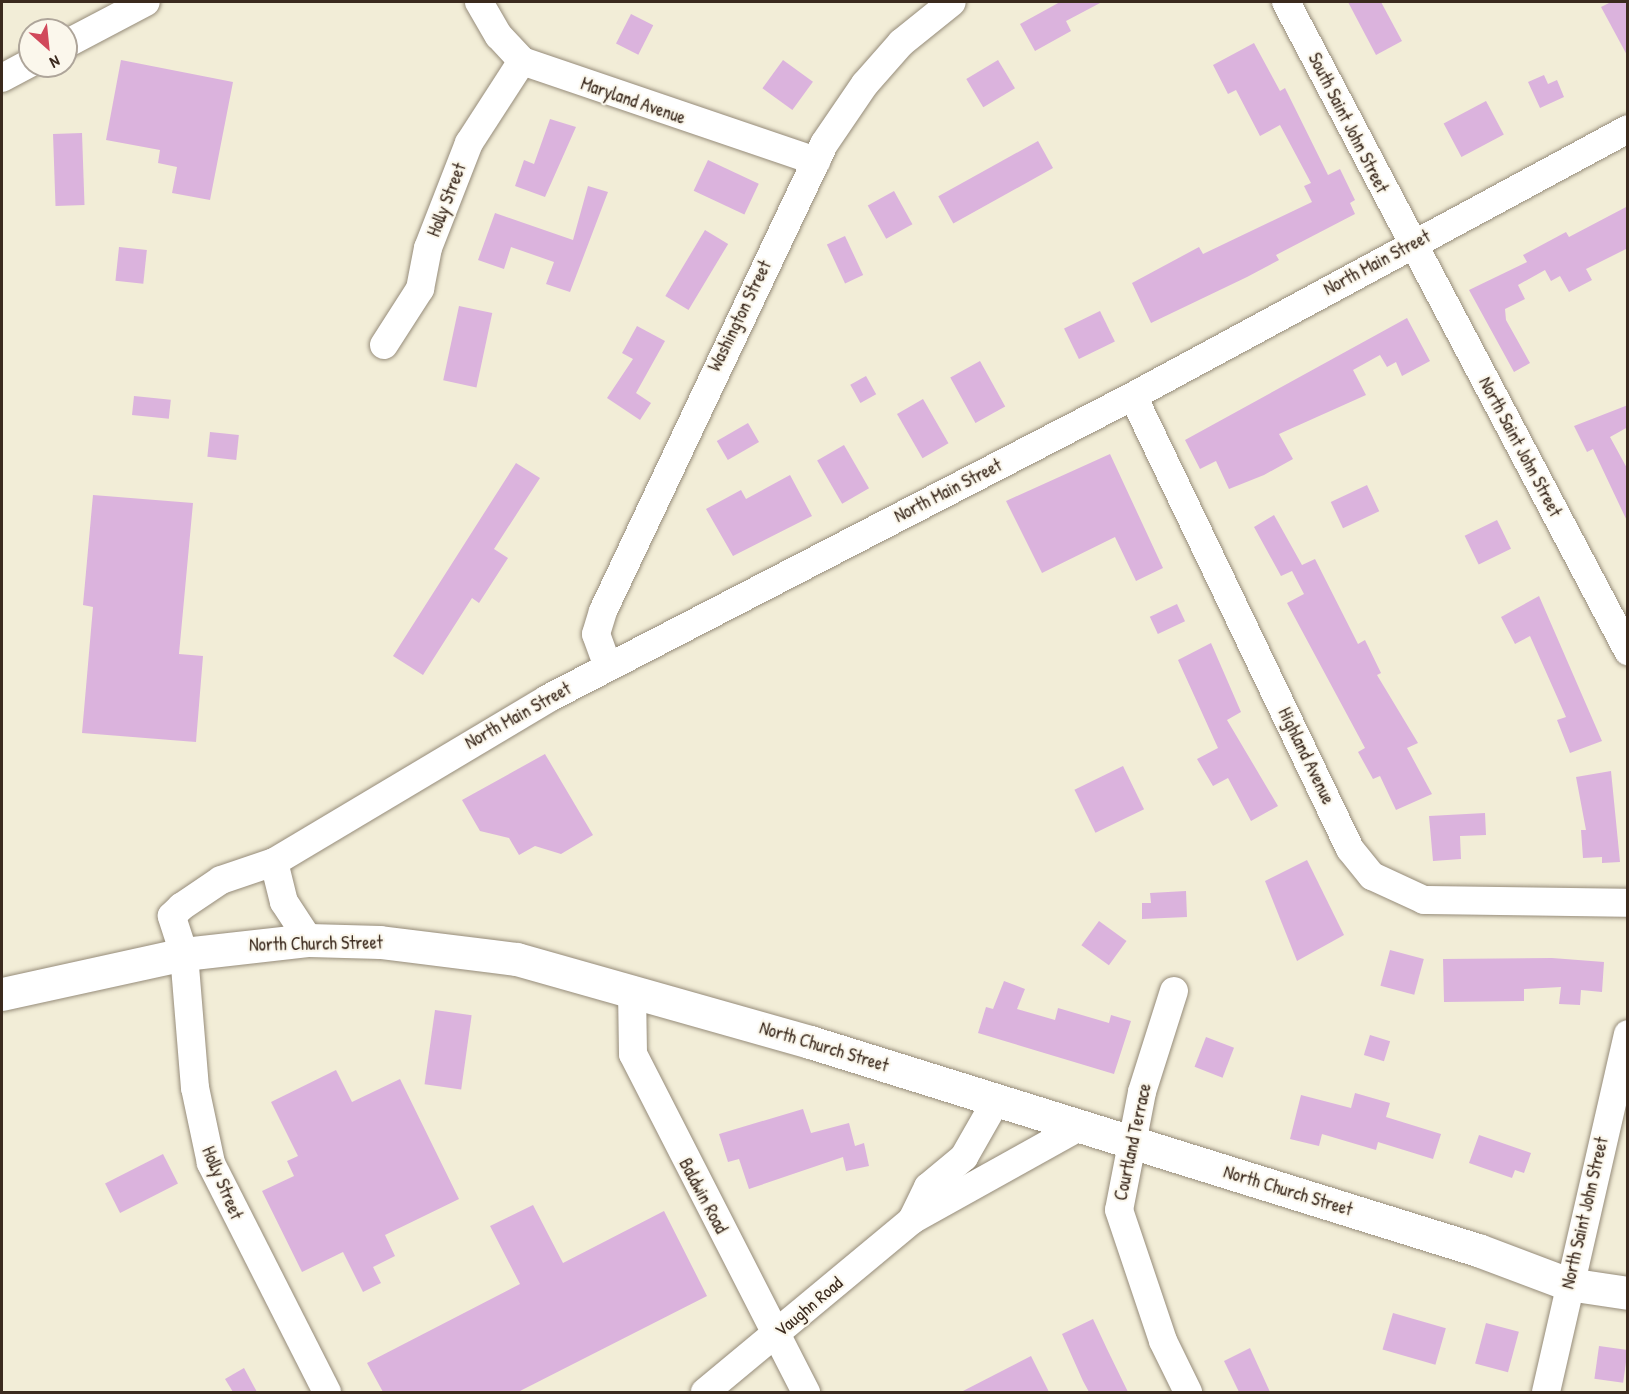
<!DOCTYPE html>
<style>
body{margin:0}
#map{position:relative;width:1629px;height:1394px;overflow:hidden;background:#f2edd7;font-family:"Patrick Hand",sans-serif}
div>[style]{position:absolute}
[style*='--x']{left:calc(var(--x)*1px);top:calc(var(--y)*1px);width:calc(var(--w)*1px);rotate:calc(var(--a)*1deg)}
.building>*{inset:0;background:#dbb3dd;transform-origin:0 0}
.roads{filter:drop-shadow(0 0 2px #968c7a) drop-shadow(0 0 2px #968c7a)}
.minor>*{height:28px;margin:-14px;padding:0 14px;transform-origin:14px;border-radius:14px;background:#fff}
.major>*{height:33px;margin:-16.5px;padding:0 16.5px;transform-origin:16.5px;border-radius:16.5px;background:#fff}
span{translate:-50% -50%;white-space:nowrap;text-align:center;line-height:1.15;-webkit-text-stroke:4.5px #fbf7ec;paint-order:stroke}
.street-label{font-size:18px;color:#3b2a1e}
.frame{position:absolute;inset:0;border:3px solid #3b2a1e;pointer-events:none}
.north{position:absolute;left:18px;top:18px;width:60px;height:60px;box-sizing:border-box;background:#fbf7ec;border:2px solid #aea59a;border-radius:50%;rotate:153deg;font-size:16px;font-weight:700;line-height:24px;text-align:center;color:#3b2a1e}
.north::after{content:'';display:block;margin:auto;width:21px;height:27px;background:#d1495b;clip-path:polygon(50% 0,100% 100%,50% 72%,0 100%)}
</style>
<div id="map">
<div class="building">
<i style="clip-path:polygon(1060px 2px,1102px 2px,1066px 21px,1071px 31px,1035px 51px,1020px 24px)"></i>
<i style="clip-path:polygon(1348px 2px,1381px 2px,1402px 41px,1376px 55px)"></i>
<i style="clip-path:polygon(1611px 2px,1628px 2px,1628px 57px,1601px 7px)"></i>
<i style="left:631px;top:14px;width:25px;height:33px;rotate:27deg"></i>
<i style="clip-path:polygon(1254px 43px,1280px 91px,1285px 88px,1328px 175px,1340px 169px,1355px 200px,1350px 203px,1355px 214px,1276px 255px,1279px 260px,1247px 277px,1151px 323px,1132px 283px,1199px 247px,1203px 254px,1312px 202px,1304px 186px,1311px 183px,1280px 125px,1260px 136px,1236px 90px,1228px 94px,1213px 65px)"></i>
<i style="clip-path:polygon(121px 60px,233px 82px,210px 200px,172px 193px,177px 167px,158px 163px,160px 150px,106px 140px)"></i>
<i style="left:783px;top:60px;width:37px;height:35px;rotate:36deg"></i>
<i style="left:998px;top:60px;width:33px;height:37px;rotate:59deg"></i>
<i style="clip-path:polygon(1544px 75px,1548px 84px,1557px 80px,1564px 97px,1540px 108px,1528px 82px)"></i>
<i style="left:1486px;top:101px;width:38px;height:48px;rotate:62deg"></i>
<i style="clip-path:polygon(550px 119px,576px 127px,545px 197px,515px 186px,524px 160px,534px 164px)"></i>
<i style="left:82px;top:133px;width:72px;height:29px;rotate:88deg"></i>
<i style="left:1038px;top:141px;width:31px;height:114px;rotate:61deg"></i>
<i style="left:708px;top:160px;width:56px;height:34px;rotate:25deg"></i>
<i style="clip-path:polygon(588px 186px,608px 192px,570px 292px,546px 284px,554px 262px,511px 247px,504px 269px,478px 260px,495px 213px,573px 240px)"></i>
<i style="left:894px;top:191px;width:38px;height:30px;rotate:61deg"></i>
<i style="clip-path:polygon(1628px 206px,1628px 248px,1586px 269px,1592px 280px,1569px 292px,1560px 276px,1551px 281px,1545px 270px,1518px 285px,1525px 299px,1505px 309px,1506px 320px,1530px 363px,1514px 372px,1469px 290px,1527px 262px,1523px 255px,1566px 232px,1569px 237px)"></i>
<i style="left:705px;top:230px;width:27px;height:77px;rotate:31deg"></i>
<i style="left:845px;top:236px;width:43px;height:20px;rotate:65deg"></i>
<i style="left:119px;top:247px;width:28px;height:34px;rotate:6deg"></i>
<i style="left:459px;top:306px;width:34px;height:76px;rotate:12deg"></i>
<i style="left:1100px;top:311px;width:34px;height:40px;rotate:64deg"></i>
<i style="clip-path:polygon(1407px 318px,1430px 361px,1402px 376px,1396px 362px,1387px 367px,1380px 355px,1353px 370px,1366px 395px,1279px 434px,1293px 459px,1264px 475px,1229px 489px,1216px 461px,1200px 469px,1185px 440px)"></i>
<i style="clip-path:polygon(637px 326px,665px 341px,636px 393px,651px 403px,640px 420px,607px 398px,633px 359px,622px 353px)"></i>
<i style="left:980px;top:361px;width:52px;height:34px;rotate:61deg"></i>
<i style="left:866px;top:376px;width:21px;height:18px;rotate:61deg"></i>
<i style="left:134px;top:396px;width:37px;height:19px;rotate:6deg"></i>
<i style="left:923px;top:399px;width:51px;height:30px;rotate:60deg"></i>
<i style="clip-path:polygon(1628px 405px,1628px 427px,1610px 437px,1628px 470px,1628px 523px,1593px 449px,1587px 452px,1574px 426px)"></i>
<i style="left:748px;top:423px;width:22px;height:36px;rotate:60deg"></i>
<i style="left:210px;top:432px;width:29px;height:25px;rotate:6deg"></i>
<i style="left:844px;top:445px;width:50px;height:31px;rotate:60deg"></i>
<i style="clip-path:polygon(1110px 454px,1163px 568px,1136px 581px,1115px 537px,1042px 573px,1006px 501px)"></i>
<i style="clip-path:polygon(516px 463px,540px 478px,494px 549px,508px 558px,479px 603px,472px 598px,423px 675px,393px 656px)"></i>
<i style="clip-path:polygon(790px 475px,812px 516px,733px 556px,706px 509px,741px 490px,746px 499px)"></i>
<i style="left:1367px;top:485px;width:29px;height:40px;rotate:65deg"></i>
<i style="clip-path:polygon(93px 495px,193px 503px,179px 654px,203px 656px,196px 742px,82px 733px,93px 607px,83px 605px)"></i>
<i style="clip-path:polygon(1274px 515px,1302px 565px,1315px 559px,1358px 644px,1365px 640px,1381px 673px,1377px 675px,1418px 743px,1407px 748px,1432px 794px,1396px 810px,1380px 776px,1373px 779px,1358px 752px,1365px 748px,1287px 603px,1304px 594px,1292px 571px,1281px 576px,1254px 527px)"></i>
<i style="left:1497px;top:520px;width:32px;height:36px;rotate:64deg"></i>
<i style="clip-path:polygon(1539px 596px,1602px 741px,1570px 753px,1557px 720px,1566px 717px,1530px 636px,1515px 644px,1501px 617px)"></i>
<i style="left:1177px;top:604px;width:19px;height:30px;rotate:65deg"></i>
<i style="clip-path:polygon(1211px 643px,1241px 712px,1227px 720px,1278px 806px,1251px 821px,1228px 778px,1213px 786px,1197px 759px,1218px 748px,1178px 660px)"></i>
<i style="clip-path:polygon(545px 754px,593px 835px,561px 854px,535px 846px,519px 855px,509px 838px,480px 831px,462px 800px)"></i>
<i style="left:1123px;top:766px;width:48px;height:54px;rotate:64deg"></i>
<i style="clip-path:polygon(1611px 771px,1620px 862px,1602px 863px,1602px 857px,1583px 858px,1581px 830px,1586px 830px,1576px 777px)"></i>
<i style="clip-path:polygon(1485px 813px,1486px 835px,1460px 836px,1461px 859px,1433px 861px,1429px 816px)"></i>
<i style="clip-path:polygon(1307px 860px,1344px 935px,1297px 961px,1265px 881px)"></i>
<i style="clip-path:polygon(1186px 891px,1187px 917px,1142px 919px,1142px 903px,1151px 903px,1150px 893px)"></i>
<i style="left:1099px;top:921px;width:34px;height:30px;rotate:36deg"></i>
<i style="left:1390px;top:950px;width:35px;height:37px;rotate:15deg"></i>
<i style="clip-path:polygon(1552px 958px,1604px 962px,1602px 992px,1581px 990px,1580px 1005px,1559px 1004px,1561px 987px,1524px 989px,1524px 1001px,1444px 1002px,1443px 959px)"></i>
<i style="clip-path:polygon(1004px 981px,1025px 989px,1017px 1009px,1055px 1020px,1058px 1008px,1109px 1023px,1111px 1015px,1131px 1021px,1114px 1074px,978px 1033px,986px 1007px,993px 1009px)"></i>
<i style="left:435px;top:1010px;width:37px;height:75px;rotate:8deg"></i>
<i style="left:1370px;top:1035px;width:21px;height:21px;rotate:17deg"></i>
<i style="left:1206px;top:1037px;width:30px;height:32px;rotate:21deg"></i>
<i style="clip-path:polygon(336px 1070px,352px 1102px,400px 1079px,459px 1199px,385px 1235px,395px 1256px,373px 1267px,381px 1283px,363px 1292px,343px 1252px,302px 1272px,262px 1191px,294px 1176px,287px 1161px,298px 1156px,271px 1102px)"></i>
<i style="clip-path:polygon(1355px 1093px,1390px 1103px,1386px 1117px,1441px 1134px,1433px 1159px,1378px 1142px,1376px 1150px,1322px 1134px,1319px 1146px,1290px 1139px,1301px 1095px,1351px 1108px)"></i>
<i style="clip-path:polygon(803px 1109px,811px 1133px,849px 1123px,855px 1146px,864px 1143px,869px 1166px,846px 1171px,843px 1157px,749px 1189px,739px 1159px,728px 1162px,719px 1134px)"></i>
<i style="clip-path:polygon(1479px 1135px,1531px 1153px,1524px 1173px,1515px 1170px,1512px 1178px,1469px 1163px)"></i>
<i style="left:163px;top:1154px;width:33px;height:65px;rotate:63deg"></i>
<i style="clip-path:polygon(533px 1205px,563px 1263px,664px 1211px,707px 1296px,518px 1392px,383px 1392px,367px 1363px,520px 1284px,490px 1226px)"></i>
<i style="left:1393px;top:1313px;width:55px;height:38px;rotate:16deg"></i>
<i style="clip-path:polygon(1093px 1319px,1107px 1349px,1128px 1392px,1089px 1392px,1083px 1381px,1062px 1334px)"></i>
<i style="left:1486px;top:1323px;width:34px;height:42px;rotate:15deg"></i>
<i style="left:1599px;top:1346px;width:29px;height:33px;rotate:8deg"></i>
<i style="clip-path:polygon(1250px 1348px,1270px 1392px,1239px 1392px,1224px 1361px)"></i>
<i style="clip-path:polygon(1031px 1356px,1049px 1392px,961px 1392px)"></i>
<i style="clip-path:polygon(244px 1368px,257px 1392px,233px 1392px,225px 1379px)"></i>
</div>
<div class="roads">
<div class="minor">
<i style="--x:479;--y:2;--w:39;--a:60"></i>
<i style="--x:499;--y:36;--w:34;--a:47"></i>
<i style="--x:522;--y:61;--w:311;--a:18.8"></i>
<i style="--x:1286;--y:2;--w:734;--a:62.21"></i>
<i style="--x:66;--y:44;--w:90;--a:-27.7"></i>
<i style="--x:2;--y:78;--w:32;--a:-28"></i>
<i style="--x:384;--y:345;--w:67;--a:-57.3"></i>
<i style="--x:420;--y:289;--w:42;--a:-79"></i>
<i style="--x:428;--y:248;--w:113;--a:-68.7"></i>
<i style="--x:469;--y:143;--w:98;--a:-57.1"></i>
<i style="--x:1133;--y:396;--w:502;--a:64.4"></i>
<i style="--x:1350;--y:849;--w:35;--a:51"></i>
<i style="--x:1372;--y:876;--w:57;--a:24.8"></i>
<i style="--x:1424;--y:900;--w:204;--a:0.8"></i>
<i style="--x:608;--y:667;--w:35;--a:-110"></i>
<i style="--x:596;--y:634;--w:24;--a:-73"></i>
<i style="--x:603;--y:611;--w:517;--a:-64.67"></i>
<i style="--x:824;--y:144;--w:73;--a:-55.7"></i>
<i style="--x:865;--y:84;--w:55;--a:-48.7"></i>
<i style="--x:901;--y:43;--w:65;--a:-38.8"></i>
<i style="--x:274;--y:862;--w:41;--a:76"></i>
<i style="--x:284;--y:902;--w:45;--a:56.7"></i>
<i style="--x:632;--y:990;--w:64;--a:89.1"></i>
<i style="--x:633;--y:1054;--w:380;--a:62.9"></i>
<i style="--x:1174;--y:991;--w:106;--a:107.6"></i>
<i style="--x:1142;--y:1092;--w:120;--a:101"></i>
<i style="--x:1119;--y:1210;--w:138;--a:71.4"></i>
<i style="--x:1163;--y:1341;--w:57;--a:63.9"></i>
<i style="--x:912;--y:1220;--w:37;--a:-64"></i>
<i style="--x:928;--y:1187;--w:47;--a:-39.8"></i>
<i style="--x:964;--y:1157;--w:64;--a:-60.3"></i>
<i style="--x:327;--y:1392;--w:257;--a:-116.9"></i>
<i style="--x:211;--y:1163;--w:77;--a:-102"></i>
<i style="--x:195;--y:1088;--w:134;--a:-94.7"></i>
<i style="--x:184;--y:954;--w:40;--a:-108"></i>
<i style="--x:172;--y:916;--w:13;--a:-45"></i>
<i style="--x:181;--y:907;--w:48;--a:-34"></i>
<i style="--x:221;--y:880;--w:56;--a:-18.8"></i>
<i style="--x:274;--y:862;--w:318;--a:-30.8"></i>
<i style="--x:547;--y:699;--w:660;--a:-27.34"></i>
<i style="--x:1133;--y:396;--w:562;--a:-28.34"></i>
<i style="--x:705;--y:1392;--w:269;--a:-39.7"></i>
<i style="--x:912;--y:1220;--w:191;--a:-29.1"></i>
<i style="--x:1546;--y:1392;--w:367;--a:-77.1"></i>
</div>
<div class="major">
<i style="--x:2;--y:994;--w:186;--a:-12.4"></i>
<i style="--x:184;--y:954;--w:126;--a:-6.4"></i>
<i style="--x:309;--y:940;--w:71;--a:1.6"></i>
<i style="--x:380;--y:942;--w:138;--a:7.1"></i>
<i style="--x:517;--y:959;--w:305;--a:15.8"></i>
<i style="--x:810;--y:1042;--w:700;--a:17.3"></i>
<i style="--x:1478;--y:1250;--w:96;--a:20.7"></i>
<i style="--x:1568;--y:1284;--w:61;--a:8.5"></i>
</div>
</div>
<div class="street-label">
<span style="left:633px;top:101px;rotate:19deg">Maryland Avenue</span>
<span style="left:1348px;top:123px;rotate:63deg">South Saint John Street</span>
<span style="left:447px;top:200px;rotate:-69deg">Holly Street</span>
<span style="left:1377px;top:263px;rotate:-28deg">North Main Street</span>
<span style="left:740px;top:316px;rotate:-64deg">Washington Street</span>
<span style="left:1520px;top:447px;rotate:62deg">North Saint John Street</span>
<span style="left:948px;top:491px;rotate:-27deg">North Main Street</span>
<span style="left:518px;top:716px;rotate:-29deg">North Main Street</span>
<span style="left:1306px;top:756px;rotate:64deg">Highland Avenue</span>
<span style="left:316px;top:944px;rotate:-1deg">North Church Street</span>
<span style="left:824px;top:1047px;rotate:17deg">North Church Street</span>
<span style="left:1133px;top:1142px;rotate:-78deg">Courtland Terrace</span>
<span style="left:222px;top:1183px;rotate:67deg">Holly Street</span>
<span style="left:1288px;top:1191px;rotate:17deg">North Church Street</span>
<span style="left:703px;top:1196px;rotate:62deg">Baldwin Road</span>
<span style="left:1585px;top:1213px;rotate:-77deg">North Saint John Street</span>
<span style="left:809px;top:1307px;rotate:-40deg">Vaughn Road</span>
</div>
<div class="frame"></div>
<div class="north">N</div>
</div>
